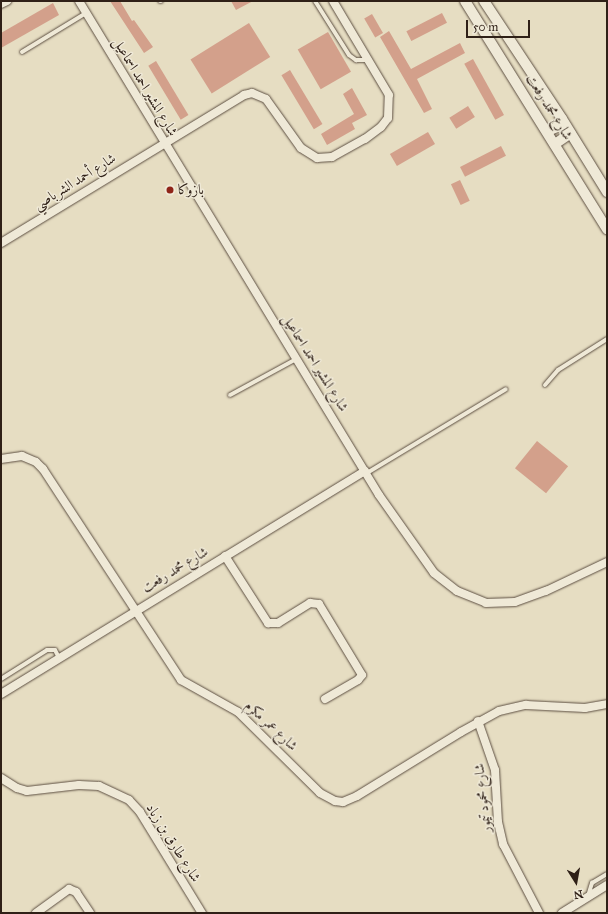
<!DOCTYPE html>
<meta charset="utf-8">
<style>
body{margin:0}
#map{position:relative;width:608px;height:914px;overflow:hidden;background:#e6ddc2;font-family:"IM FELL Great Primer",Amiri,serif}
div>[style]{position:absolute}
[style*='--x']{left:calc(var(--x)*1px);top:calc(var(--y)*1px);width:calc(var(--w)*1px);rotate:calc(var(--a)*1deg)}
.building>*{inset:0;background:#d3a08b;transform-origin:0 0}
.roads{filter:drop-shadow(0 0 1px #5d4f42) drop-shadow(0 0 1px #5d4f42)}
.service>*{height:4px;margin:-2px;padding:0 2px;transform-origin:2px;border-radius:2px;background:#efe9d7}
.minor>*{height:8px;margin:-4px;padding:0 4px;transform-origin:4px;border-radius:4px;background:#efe9d7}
.tertiary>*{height:10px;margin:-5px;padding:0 5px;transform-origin:5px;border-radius:5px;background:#efe9d7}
.dots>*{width:11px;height:11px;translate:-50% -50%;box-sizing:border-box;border:2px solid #efe9d7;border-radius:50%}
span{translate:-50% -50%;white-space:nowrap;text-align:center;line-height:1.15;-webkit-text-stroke:3px #efe9d7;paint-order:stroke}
.street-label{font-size:14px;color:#2f2017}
.poi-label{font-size:14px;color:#2f2017}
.left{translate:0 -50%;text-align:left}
.frame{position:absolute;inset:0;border:2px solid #2f2017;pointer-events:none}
.north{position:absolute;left:556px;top:862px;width:40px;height:40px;-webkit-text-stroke:3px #efe9d7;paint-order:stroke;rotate:169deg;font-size:11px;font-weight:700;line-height:16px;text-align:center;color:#2f2017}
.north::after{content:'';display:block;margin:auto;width:14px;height:18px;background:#2f2017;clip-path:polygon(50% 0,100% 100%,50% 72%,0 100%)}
.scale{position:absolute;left:466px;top:20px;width:64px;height:18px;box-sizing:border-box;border:2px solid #2f2017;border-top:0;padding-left:5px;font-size:12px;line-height:14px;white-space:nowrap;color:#2f2017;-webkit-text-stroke:3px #efe9d7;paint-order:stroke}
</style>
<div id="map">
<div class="building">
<i style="clip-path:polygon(110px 1px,120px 1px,132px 21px,134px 20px,153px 47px,144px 53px)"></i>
<i style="clip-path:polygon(231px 1px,253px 1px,236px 10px)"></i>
<i style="clip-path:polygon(53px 3px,59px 15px,1px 48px,1px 33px)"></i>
<i style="left:442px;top:13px;width:11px;height:40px;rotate:63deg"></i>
<i style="left:372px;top:14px;width:22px;height:9px;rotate:60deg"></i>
<i style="left:249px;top:23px;width:40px;height:69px;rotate:58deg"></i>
<i style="clip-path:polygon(389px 31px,411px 69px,460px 43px,465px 53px,417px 79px,432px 109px,424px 113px,380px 37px)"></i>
<i style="left:328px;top:32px;width:46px;height:35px;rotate:60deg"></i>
<i style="left:473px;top:59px;width:64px;height:10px;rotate:61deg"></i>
<i style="left:156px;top:61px;width:63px;height:9px;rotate:59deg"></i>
<i style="left:290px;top:70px;width:63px;height:10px;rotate:59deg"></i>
<i style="clip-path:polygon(352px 88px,367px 115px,352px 123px,355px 129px,327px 145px,321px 134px,354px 114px,343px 94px)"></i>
<i style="left:468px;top:106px;width:13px;height:22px;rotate:58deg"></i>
<i style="left:428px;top:132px;width:14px;height:44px;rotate:60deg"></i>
<i style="left:501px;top:146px;width:11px;height:46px;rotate:63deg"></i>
<i style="left:460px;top:180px;width:23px;height:10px;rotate:65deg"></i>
<i style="left:537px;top:441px;width:40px;height:35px;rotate:39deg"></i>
</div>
<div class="roads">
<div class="service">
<i style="--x:160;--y:1;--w:1;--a:0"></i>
<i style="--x:315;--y:1;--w:64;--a:57.8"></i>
<i style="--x:349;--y:55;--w:9;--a:36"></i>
<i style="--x:356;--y:60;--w:11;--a:0"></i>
<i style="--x:22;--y:52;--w:75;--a:-31.4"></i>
<i style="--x:545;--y:385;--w:20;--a:-49"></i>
<i style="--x:558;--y:370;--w:58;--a:-32.3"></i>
<i style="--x:230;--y:395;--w:75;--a:-28.6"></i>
<i style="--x:367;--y:473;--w:162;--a:-31.1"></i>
<i style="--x:1;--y:679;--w:54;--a:-32.2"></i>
<i style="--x:47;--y:650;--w:8;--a:0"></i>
<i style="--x:55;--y:650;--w:9;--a:63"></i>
<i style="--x:588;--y:896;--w:14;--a:-73"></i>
<i style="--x:592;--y:883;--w:17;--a:-31"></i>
</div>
<div class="minor">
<i style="--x:79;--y:1;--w:578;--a:58.73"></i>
<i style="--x:379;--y:495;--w:95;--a:54.8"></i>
<i style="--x:434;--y:573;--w:29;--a:38"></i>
<i style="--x:457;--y:591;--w:31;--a:22"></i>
<i style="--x:486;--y:603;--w:29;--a:-2"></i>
<i style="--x:515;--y:602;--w:33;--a:-20"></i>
<i style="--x:546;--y:591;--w:68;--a:-25.4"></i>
<i style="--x:1;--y:4;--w:7;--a:-27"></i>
<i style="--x:1;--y:243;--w:285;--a:-31.3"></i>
<i style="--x:244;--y:95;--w:8;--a:-14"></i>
<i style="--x:252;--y:93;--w:15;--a:23"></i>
<i style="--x:266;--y:99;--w:60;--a:54.5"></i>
<i style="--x:301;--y:148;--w:19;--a:32"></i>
<i style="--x:317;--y:158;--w:15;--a:-4"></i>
<i style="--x:332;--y:157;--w:38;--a:-29"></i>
<i style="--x:365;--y:139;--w:20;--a:-37"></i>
<i style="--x:381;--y:127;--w:11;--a:-52"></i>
<i style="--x:388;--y:118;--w:23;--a:-88"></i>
<i style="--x:389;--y:95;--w:109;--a:-120.8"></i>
<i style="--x:1;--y:459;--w:21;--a:-8"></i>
<i style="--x:22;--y:456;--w:15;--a:23"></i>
<i style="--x:36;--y:462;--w:10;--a:45"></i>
<i style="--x:43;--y:469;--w:252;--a:56.8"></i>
<i style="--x:181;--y:680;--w:65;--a:29.3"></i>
<i style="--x:238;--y:712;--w:115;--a:44.6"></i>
<i style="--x:320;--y:793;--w:17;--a:28"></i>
<i style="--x:335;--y:801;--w:8;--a:7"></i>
<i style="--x:343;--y:802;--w:15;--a:-23"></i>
<i style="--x:357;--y:796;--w:122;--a:-31.6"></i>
<i style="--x:461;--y:732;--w:43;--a:-28.9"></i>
<i style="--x:499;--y:711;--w:28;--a:-13"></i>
<i style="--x:526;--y:705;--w:59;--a:2.9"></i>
<i style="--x:585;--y:708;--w:22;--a:-10"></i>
<i style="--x:225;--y:556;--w:80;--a:57.3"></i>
<i style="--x:268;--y:623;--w:10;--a:0"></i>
<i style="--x:278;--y:623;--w:38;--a:-32"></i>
<i style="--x:310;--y:603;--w:9;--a:6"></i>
<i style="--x:319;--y:604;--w:83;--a:58.8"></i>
<i style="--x:362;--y:675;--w:6;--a:129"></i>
<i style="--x:358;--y:680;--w:38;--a:150"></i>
<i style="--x:1;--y:694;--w:427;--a:-31.5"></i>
<i style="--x:478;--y:721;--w:52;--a:70.9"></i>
<i style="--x:495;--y:770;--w:52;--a:86.7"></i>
<i style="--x:498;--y:822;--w:23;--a:77"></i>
<i style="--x:503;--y:844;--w:78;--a:62.4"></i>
<i style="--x:1;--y:778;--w:19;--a:32"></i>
<i style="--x:17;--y:788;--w:10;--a:17"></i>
<i style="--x:27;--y:791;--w:52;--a:-6.6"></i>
<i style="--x:79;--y:785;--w:20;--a:3"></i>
<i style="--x:99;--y:786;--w:33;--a:25"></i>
<i style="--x:129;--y:800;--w:16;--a:47"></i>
<i style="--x:140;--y:812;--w:119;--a:58.5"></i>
<i style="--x:36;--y:913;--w:41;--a:-36"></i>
<i style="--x:69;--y:889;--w:8;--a:23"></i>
<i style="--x:76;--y:892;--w:25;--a:56"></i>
<i style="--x:562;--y:913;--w:53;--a:-31.9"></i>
</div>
<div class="tertiary">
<i style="--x:465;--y:1;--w:269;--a:58.1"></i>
<i style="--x:484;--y:1;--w:141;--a:56.5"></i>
<i style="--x:562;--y:119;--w:86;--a:58.3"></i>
<i style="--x:548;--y:131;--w:10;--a:-24"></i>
<i style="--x:557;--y:127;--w:9;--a:-58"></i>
<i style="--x:555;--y:144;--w:19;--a:-35"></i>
</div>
</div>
<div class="dots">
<i style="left:170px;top:190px;background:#8f2418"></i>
</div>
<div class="street-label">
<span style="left:145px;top:87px;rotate:59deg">شارع المشير احمد اسماعيل</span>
<span style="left:549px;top:107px;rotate:58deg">شارع محمد رفعت</span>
<span style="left:75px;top:182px;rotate:-32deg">شارع أحمد الشرباصي</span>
<span style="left:315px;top:363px;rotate:58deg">شارع المشير احمد اسماعيل</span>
<span style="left:175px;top:570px;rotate:-31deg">شارع محمد رفعت</span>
<span style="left:271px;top:726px;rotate:43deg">شارع عمر مكرم</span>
<span style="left:483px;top:798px;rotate:-96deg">شارع محمود تيمور</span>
<span style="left:173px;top:843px;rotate:58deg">شارع طارق بن زياد</span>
</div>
<div class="poi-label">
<span class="left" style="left:178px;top:190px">بازوكا</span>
</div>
<div class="frame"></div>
<div class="north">N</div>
<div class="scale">50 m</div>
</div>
